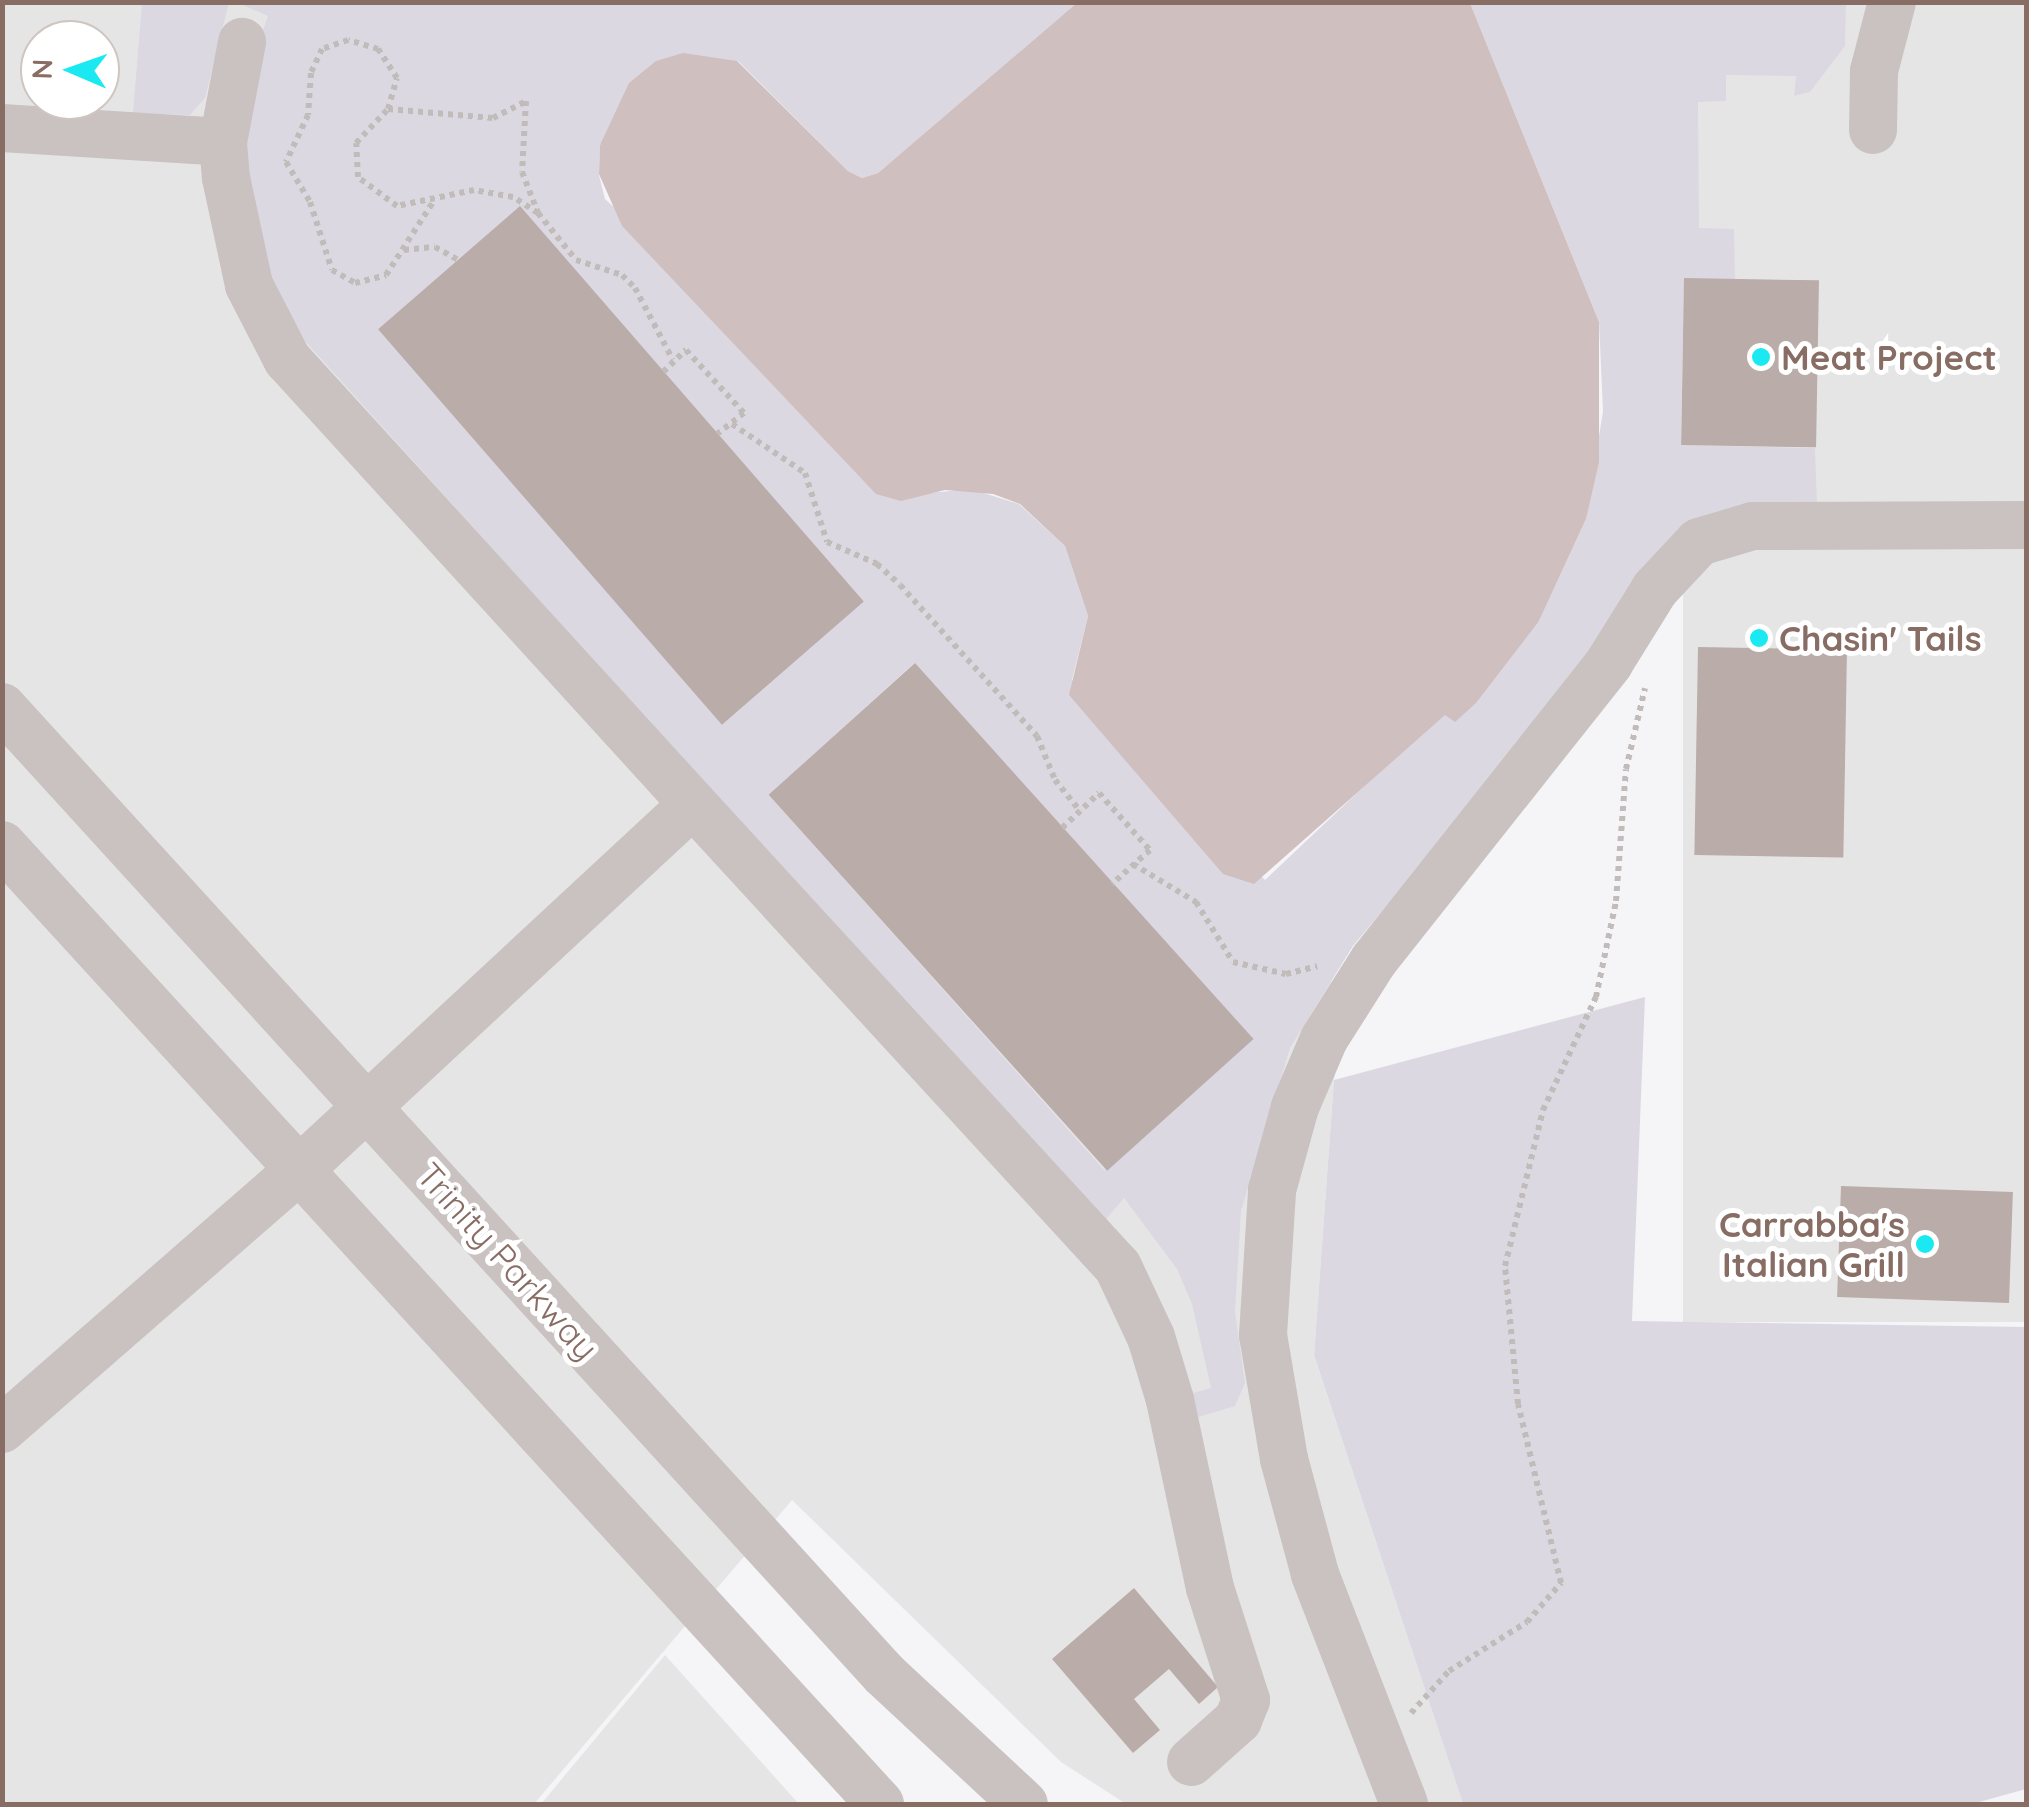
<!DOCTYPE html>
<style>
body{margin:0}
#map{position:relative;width:2029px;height:1807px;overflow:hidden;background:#f5f5f8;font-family:Quicksand,sans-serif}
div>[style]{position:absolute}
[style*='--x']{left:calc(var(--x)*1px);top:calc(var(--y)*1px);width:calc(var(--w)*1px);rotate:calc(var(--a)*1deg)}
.built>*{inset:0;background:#e6e5e6;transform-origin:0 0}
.green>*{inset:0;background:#dcd8e2}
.water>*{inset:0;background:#cfbfbe}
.building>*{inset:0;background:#b9aca9;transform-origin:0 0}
.path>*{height:6px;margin-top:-3px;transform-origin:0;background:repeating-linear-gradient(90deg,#c1bcba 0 5px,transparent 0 10px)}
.minor>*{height:48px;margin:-24px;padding:0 24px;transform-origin:24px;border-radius:24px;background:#c9c2c0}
.dots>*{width:28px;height:28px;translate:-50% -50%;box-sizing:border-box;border:5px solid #fff;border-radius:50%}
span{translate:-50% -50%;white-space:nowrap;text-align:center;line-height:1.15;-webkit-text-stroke:10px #fff;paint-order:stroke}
.poi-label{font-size:35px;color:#886d64;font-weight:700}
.left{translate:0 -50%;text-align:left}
.right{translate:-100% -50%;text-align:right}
.street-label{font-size:35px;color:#886d64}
.frame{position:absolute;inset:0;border:5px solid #886d64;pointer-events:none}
.north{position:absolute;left:20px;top:20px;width:100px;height:100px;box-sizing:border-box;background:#fff;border:2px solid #cfc5c1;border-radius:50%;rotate:272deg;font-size:28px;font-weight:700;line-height:40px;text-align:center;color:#886d64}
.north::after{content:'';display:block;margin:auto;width:35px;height:45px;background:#1be9f1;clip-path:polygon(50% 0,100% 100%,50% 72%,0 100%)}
</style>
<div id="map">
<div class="built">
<i style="clip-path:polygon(evenodd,3px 3px,370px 3px,1347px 999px,1334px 1080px,1314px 1355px,1463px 1804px,1126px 1804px,1061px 1762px,792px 1500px,534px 1804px,3px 1804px,3px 3px,40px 40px,100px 40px,100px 100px,40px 100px,40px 40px)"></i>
<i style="left:1683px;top:3px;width:343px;height:1319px"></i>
<i style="clip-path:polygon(665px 1655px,799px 1804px,541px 1804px)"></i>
</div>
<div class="green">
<i style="clip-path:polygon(142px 3px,229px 3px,205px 98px,190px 115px,133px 113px)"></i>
<i style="clip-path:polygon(evenodd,238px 3px,1077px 3px,878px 173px,862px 178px,848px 171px,738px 61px,600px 144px,599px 175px,605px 199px,929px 493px,971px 489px,1019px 504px,1065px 546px,1088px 616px,1072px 680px,1265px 880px,1539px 621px,1586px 519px,1603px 411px,1599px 322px,1470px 3px,1846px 3px,1845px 46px,1810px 92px,1794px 96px,1796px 76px,1726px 75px,1726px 101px,1698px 102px,1699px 228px,1734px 229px,1735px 279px,1684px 279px,1681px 445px,1815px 448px,1817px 504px,1719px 511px,1684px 531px,1520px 746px,1353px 946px,1290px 1048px,1241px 1211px,1235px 1312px,1245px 1383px,1235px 1406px,1195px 1418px,1190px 1394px,1211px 1388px,1192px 1304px,1177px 1269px,1124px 1198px,1102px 1224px,296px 331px,269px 287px,241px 192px,251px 63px,268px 16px,238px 3px,914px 663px,915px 663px,1106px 1172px,769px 795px,914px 663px)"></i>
<i style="clip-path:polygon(1645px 997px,1632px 1321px,2026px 1327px,2026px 1789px,1972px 1804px,1463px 1804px,1314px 1355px,1334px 1080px)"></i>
</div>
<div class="water">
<i style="clip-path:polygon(1078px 2px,1470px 3px,1599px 322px,1599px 462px,1586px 519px,1539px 621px,1476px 703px,1455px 722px,1445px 715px,1254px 884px,1223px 874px,1069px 695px,1088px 616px,1065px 546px,1020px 504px,993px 494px,945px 490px,901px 501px,876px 494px,622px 226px,599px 174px,600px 145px,629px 83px,656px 61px,683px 53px,737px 61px,848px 171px,862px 178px,878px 173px)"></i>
</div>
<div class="building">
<i style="left:520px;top:206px;width:524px;height:188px;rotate:49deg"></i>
<i style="left:1684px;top:278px;width:135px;height:167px;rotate:1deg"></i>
<i style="left:1698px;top:647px;width:149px;height:208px;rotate:1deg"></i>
<i style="left:915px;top:663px;width:506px;height:197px;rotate:48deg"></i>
<i style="left:1841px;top:1186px;width:172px;height:111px;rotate:2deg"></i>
<i style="clip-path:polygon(1134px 1588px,1218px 1687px,1199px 1704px,1169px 1669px,1134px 1699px,1160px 1730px,1133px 1753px,1052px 1659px)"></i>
</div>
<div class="path">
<i style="--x:388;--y:109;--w:32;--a:-74"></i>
<i style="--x:397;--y:78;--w:35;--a:-123"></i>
<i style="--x:378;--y:49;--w:31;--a:-163"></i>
<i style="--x:348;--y:40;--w:28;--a:161"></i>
<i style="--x:322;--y:49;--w:26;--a:115"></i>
<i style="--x:311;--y:73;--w:42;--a:94.1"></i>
<i style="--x:308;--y:115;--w:52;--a:115.1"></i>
<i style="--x:286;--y:162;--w:47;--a:59"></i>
<i style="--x:310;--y:202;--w:71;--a:72.1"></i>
<i style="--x:332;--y:270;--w:26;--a:29"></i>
<i style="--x:355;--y:283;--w:32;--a:-14"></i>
<i style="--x:386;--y:275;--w:87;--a:-57.2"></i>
<i style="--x:538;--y:213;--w:30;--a:-147"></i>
<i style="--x:513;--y:197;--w:40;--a:-170"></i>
<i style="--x:474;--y:190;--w:79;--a:168.3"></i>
<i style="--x:397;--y:206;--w:49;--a:-143.4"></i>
<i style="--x:358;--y:177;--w:34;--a:-93"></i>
<i style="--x:356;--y:143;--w:47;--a:-46.7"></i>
<i style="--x:388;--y:109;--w:105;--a:4.9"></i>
<i style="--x:493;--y:118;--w:37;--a:-27"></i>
<i style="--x:526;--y:101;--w:71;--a:93.2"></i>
<i style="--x:522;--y:172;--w:44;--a:68.7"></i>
<i style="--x:538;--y:213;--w:60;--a:51"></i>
<i style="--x:576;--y:260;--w:48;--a:18.1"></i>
<i style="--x:622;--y:275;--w:18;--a:45"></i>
<i style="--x:635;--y:288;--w:81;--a:62.2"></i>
<i style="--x:404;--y:250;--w:31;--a:-6"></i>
<i style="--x:435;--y:247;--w:26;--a:29"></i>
<i style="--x:663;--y:372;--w:32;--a:-44"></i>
<i style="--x:686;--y:350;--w:86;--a:47.4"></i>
<i style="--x:744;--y:413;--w:34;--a:142"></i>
<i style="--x:732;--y:424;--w:88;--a:33.9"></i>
<i style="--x:805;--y:473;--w:72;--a:72.3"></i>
<i style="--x:827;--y:542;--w:55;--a:23.7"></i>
<i style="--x:877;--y:564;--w:31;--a:42"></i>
<i style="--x:900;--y:585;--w:204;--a:47.8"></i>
<i style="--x:1037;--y:736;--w:48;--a:67.8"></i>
<i style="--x:1055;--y:780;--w:40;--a:51"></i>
<i style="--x:1062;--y:828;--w:51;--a:-43.4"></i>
<i style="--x:1099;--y:793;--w:76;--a:48.2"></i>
<i style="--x:1150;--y:850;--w:51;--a:138.2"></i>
<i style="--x:1133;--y:864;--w:74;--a:31.1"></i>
<i style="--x:1196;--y:902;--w:70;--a:58.3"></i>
<i style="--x:1233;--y:962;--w:54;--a:12.8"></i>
<i style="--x:1286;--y:974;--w:32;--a:-14"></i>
<i style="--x:1411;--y:1713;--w:57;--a:-47.9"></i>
<i style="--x:1449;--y:1671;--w:92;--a:-32.1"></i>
<i style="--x:1527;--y:1622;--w:52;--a:-48.9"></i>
<i style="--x:1561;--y:1583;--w:184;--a:-103.5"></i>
<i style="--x:1518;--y:1404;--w:139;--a:-95.4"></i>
<i style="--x:1505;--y:1266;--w:161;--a:-76.3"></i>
<i style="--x:1543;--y:1110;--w:125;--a:-64.9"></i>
<i style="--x:1596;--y:997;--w:98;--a:-78.2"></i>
<i style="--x:1616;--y:901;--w:132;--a:-85.7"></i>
<i style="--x:1626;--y:769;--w:83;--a:-76.8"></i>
</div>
<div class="minor">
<i style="--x:2;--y:128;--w:221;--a:3.6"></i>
<i style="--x:1873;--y:130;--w:59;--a:-89"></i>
<i style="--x:1874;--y:71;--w:71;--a:-75.4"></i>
<i style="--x:2;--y:707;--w:1309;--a:47.63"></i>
<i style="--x:884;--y:1674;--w:191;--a:42.9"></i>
<i style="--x:693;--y:804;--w:628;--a:47.45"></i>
<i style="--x:1118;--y:1267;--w:77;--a:64.8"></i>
<i style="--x:1151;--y:1337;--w:66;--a:73.2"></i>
<i style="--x:1170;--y:1400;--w:192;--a:78"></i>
<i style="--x:1210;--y:1588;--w:118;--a:72.2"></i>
<i style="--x:1246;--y:1700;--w:22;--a:112"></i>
<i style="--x:1238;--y:1720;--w:63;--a:138.2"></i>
<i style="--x:2;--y:845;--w:1300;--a:47.52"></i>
<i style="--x:2;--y:1429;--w:395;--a:-41.1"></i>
<i style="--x:300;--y:1169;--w:536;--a:-42.88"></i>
<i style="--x:693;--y:804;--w:602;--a:-132.38"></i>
<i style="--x:287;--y:359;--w:83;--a:-117.2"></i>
<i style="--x:249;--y:285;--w:109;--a:-102.1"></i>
<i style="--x:226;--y:178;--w:36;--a:-95"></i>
<i style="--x:223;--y:142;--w:102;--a:-79.2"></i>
<i style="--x:1404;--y:1804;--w:247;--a:-111.2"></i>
<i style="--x:1315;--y:1574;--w:119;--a:-105.1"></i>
<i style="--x:1284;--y:1459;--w:126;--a:-99.6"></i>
<i style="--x:1263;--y:1335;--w:145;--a:-86.4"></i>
<i style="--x:1272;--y:1190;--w:86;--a:-74.5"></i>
<i style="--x:1295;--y:1107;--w:74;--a:-66.9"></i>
<i style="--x:1324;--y:1039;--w:93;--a:-57.7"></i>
<i style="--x:1374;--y:960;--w:379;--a:-51.6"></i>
<i style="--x:1609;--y:663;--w:87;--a:-58.1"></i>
<i style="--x:1655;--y:589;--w:64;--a:-46.9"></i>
<i style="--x:1699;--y:542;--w:56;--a:-16.5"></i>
<i style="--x:1753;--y:526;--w:273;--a:-0.2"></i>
</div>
<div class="dots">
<i style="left:1761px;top:357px;background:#1be9f1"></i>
<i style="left:1759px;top:638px;background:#1be9f1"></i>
<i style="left:1925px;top:1244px;background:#1be9f1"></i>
</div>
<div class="poi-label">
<span class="left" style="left:1781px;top:357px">Meat Project</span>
<span class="left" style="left:1779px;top:638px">Chasin' Tails</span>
<span class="right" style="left:1905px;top:1244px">Carrabba's<br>Italian Grill</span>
</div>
<div class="street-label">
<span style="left:508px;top:1261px;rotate:48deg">Trinity Parkway</span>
</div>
<div class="frame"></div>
<div class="north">N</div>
</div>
